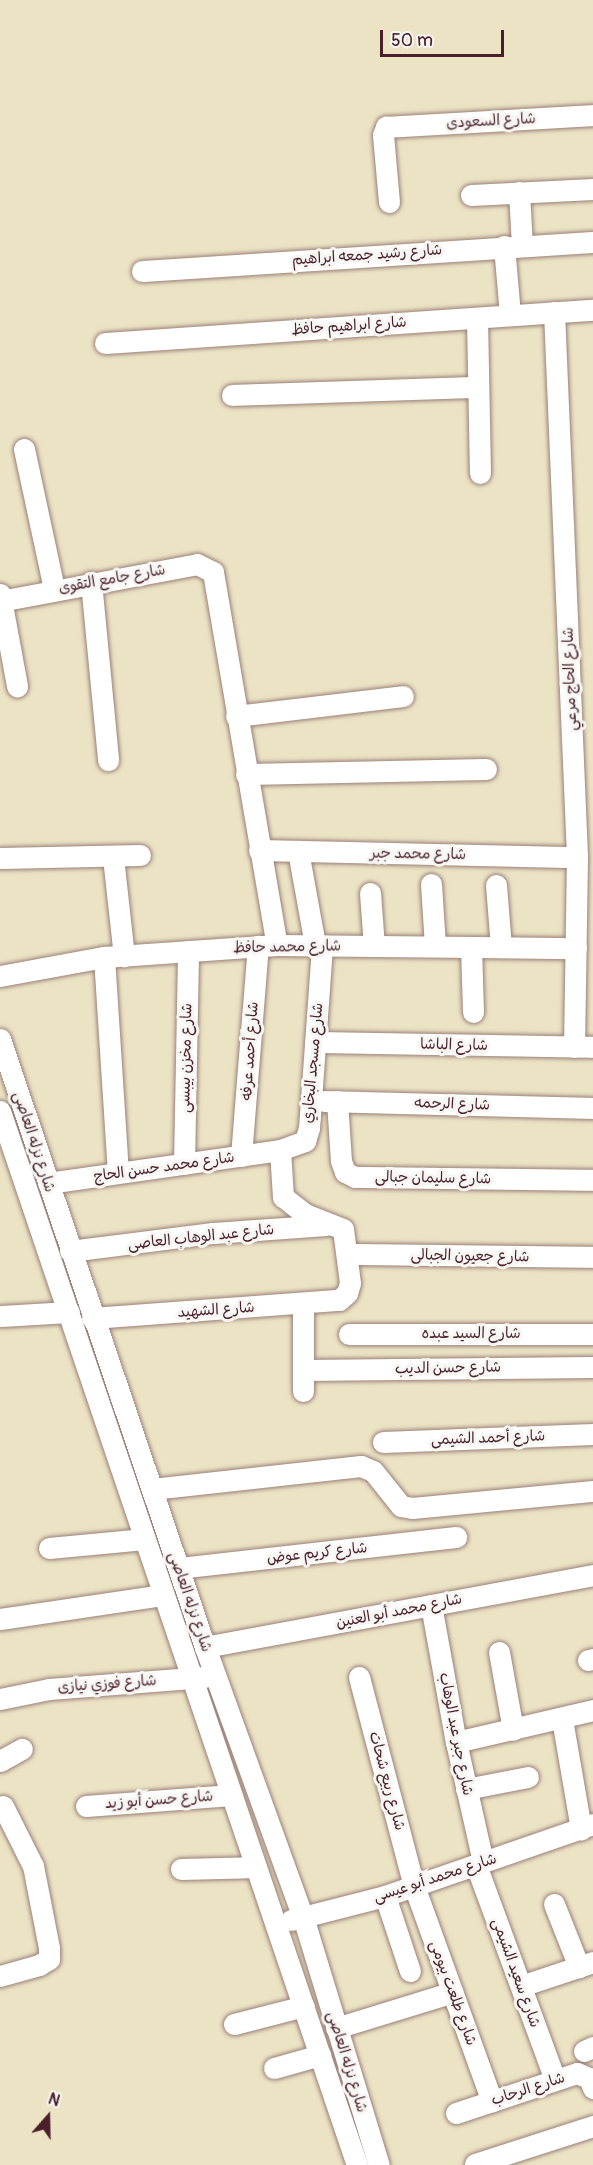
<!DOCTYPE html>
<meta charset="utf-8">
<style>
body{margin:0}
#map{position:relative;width:593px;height:2165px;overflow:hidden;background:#ece3c5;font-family:Pangolin,"Playpen Sans Arabic",sans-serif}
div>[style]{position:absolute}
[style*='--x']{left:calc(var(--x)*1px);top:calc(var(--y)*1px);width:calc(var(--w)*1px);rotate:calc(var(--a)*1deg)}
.roads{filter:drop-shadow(0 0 2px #9b8178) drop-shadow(0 0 2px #9b8178)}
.minor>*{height:21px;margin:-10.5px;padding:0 10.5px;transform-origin:10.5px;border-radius:10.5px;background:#fff}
span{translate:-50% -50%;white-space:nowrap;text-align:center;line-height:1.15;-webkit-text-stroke:6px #f6f6f2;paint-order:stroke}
.street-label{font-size:15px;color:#4a1f2b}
.north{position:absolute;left:18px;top:2087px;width:60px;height:60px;-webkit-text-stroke:4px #f6f6f2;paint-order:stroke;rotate:20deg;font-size:16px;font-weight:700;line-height:24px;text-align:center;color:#4a1f2b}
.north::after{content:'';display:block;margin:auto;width:21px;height:27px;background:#4a1f2b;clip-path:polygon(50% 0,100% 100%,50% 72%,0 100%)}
.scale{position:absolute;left:380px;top:30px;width:124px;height:27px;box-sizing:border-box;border:3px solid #4a1f2b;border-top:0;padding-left:8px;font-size:18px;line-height:21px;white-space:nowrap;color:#4a1f2b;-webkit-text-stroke:4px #f6f6f2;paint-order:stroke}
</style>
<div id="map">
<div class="roads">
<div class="minor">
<i style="--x:519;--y:192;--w:53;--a:86.8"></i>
<i style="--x:471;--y:195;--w:122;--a:-2.8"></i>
<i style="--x:389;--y:202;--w:67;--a:-95.1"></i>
<i style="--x:383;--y:135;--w:9;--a:-69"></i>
<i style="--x:386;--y:127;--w:207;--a:-3.3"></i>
<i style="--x:504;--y:246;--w:69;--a:85"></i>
<i style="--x:142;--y:271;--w:452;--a:-3.7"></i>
<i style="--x:554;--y:312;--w:545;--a:87.58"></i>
<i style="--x:577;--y:857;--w:190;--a:90.9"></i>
<i style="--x:477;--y:318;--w:155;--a:88.9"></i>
<i style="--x:105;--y:343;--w:489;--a:-3.9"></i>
<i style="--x:232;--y:395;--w:246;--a:-1.9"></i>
<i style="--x:24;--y:449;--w:143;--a:77.9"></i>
<i style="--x:91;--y:582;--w:179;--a:84.5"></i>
<i style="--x:0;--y:594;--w:94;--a:79.5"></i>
<i style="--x:0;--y:601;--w:200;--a:-10.6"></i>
<i style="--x:197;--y:564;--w:18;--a:27"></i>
<i style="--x:213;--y:572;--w:378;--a:80.3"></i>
<i style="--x:236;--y:716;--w:168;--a:-6.8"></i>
<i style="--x:246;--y:774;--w:240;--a:-1.2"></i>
<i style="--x:259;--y:850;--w:318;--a:1.3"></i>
<i style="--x:298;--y:851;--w:96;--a:79.7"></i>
<i style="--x:113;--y:857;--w:100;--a:83.7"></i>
<i style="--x:0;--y:858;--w:140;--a:-1.2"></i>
<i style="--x:431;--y:884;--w:62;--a:86.3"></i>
<i style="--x:496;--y:885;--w:62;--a:85.4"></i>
<i style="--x:370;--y:893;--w:53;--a:85.7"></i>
<i style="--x:471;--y:947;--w:65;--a:88.2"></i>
<i style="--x:104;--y:957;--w:216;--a:86.3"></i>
<i style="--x:0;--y:976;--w:106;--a:-10.4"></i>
<i style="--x:104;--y:957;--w:173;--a:-4"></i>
<i style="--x:277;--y:945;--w:299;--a:0.6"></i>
<i style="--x:0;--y:1039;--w:642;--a:71.37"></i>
<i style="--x:205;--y:1647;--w:287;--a:70.1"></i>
<i style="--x:303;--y:1917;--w:259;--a:73"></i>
<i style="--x:315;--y:1042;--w:278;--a:1"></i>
<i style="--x:324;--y:1101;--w:269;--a:1.5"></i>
<i style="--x:337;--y:1101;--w:60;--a:86.2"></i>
<i style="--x:341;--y:1161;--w:12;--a:70"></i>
<i style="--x:345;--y:1172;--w:11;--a:27"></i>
<i style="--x:355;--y:1177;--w:238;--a:0.7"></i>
<i style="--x:0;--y:1111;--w:1113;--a:71.29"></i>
<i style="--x:241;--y:1156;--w:211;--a:-85.4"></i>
<i style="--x:184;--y:1164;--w:213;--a:-88.9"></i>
<i style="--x:48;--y:1183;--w:234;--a:-8.1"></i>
<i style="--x:280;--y:1150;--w:27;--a:-20"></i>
<i style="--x:305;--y:1141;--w:14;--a:-73"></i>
<i style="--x:309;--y:1128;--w:183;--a:-85.9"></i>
<i style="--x:70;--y:1251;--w:144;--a:-7.2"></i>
<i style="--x:213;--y:1233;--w:113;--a:-4"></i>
<i style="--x:348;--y:1254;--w:245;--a:0.7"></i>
<i style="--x:303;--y:1303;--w:88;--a:90"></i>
<i style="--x:1;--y:1316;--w:68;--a:-3.4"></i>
<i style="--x:92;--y:1318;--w:248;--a:-4.2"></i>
<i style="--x:339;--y:1300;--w:11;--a:-41"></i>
<i style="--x:347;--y:1293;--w:10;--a:-73"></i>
<i style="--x:350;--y:1283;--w:54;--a:-97.4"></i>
<i style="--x:343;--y:1229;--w:41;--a:-158.5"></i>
<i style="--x:305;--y:1214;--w:28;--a:-142"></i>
<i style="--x:283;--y:1197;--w:47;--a:-93.7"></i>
<i style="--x:349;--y:1334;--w:244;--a:0"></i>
<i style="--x:303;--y:1370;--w:290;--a:-0.6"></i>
<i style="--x:383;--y:1442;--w:210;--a:-2.2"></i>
<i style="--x:152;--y:1489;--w:210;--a:-6.3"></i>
<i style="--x:361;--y:1466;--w:13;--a:23"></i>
<i style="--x:373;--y:1471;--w:45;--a:51.3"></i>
<i style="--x:401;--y:1506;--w:11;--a:10"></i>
<i style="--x:412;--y:1508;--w:182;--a:-5.4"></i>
<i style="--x:49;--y:1548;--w:96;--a:-5.4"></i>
<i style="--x:179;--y:1568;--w:279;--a:-6.4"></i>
<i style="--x:431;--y:1605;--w:139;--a:79.7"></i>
<i style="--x:456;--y:1742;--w:123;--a:77.3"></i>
<i style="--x:0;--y:1619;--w:165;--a:-8.4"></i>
<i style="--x:205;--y:1647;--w:395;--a:-10.5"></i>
<i style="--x:499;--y:1652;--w:79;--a:79.8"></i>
<i style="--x:588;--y:1660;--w:5;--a:-11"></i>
<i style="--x:359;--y:1677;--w:216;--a:75.3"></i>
<i style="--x:414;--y:1886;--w:229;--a:70.1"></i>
<i style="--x:0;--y:1699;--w:50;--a:-11.5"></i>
<i style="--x:49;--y:1689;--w:156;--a:-4.4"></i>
<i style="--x:562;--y:1719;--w:112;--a:80.2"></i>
<i style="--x:456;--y:1742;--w:141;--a:-13.1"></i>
<i style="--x:0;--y:1761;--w:25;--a:-29"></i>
<i style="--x:466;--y:1789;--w:63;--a:-11"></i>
<i style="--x:86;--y:1806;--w:146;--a:-4.3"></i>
<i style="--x:476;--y:1865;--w:229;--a:69.8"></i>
<i style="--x:181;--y:1869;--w:75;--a:-1.5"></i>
<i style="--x:385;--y:1896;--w:79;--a:71.6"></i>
<i style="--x:554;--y:1904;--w:68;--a:68.4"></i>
<i style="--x:291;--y:1920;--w:97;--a:-14.3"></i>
<i style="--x:385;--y:1896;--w:220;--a:-19.1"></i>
<i style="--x:0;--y:1976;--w:41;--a:-15.8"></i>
<i style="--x:39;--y:1965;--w:12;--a:-31"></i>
<i style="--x:49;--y:1959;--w:11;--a:-90"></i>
<i style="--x:49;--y:1948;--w:84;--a:-101"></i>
<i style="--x:33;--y:1866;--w:67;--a:-116.6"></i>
<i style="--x:521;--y:1986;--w:76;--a:-18.4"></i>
<i style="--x:234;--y:2024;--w:72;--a:-14.4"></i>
<i style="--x:336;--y:2028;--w:122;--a:-17.1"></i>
<i style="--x:584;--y:2051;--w:10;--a:-24"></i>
<i style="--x:274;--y:2068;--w:48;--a:-15.8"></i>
<i style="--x:456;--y:2113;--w:127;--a:-18.3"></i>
<i style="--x:577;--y:2073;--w:13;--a:23"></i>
<i style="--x:589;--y:2078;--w:11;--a:68"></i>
<i style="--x:475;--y:2164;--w:124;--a:-17.9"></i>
</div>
</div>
<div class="street-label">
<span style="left:491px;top:121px;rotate:-3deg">شارع السعودى</span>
<span style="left:367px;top:255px;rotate:-4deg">شارع رشيد جمعه ابراهيم</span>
<span style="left:349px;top:326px;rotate:-4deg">شارع ابراهيم حافظ</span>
<span style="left:112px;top:579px;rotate:-10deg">شارع جامع التقوى</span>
<span style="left:570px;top:679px;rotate:-92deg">شارع الحاج مرعي</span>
<span style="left:418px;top:854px;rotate:1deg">شارع محمد جبر</span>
<span style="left:287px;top:947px;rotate:-1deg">شارع محمد حافظ</span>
<span style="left:454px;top:1045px;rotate:1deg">شارع الباشا</span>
<span style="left:250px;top:1051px;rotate:-86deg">شارع أحمد عرفه</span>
<span style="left:186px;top:1058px;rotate:-89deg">شارع مخزن بيبسى</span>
<span style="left:313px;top:1063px;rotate:-85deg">شارع مسجد البخاري</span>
<span style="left:452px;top:1104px;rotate:2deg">شارع الرحمه</span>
<span style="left:34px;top:1142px;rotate:72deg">شارع نزله العاصى</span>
<span style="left:164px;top:1167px;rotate:-8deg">شارع محمد حسن الحاج</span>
<span style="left:433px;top:1178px;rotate:1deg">شارع سليمان جبالى</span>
<span style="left:201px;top:1237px;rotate:-6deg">شارع عبد الوهاب العاصى</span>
<span style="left:470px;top:1256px;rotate:1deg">شارع جعيون الجبالى</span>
<span style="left:216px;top:1310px;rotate:-4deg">شارع الشهيد</span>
<span style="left:471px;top:1334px">شارع السيد عبده</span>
<span style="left:448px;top:1368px;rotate:-1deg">شارع حسن الديب</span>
<span style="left:488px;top:1438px;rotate:-2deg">شارع أحمد الشيمى</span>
<span style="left:317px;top:1553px;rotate:-6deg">شارع كريم عوض</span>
<span style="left:190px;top:1602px;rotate:71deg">شارع نزله العاصى</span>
<span style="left:399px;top:1611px;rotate:-11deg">شارع محمد أبو العنين</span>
<span style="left:107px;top:1684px;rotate:-4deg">شارع فوزي نيازى</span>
<span style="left:456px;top:1734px;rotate:79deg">شارع جبر عبد الوهاب</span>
<span style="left:387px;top:1781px;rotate:75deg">شارع ربيع شحات</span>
<span style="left:159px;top:1800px;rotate:-4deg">شارع حسن أبو زيد</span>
<span style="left:435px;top:1878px;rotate:-18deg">شارع محمد أبو عيسى</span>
<span style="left:516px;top:1973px;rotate:70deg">شارع سعيد الشيمى</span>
<span style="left:453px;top:1993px;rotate:70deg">شارع طلعت بيومى</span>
<span style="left:347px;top:2062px;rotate:73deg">شارع نزله العاصى</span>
<span style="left:528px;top:2089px;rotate:-18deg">شارع الرحاب</span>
</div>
<div class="north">N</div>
<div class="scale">50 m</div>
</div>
